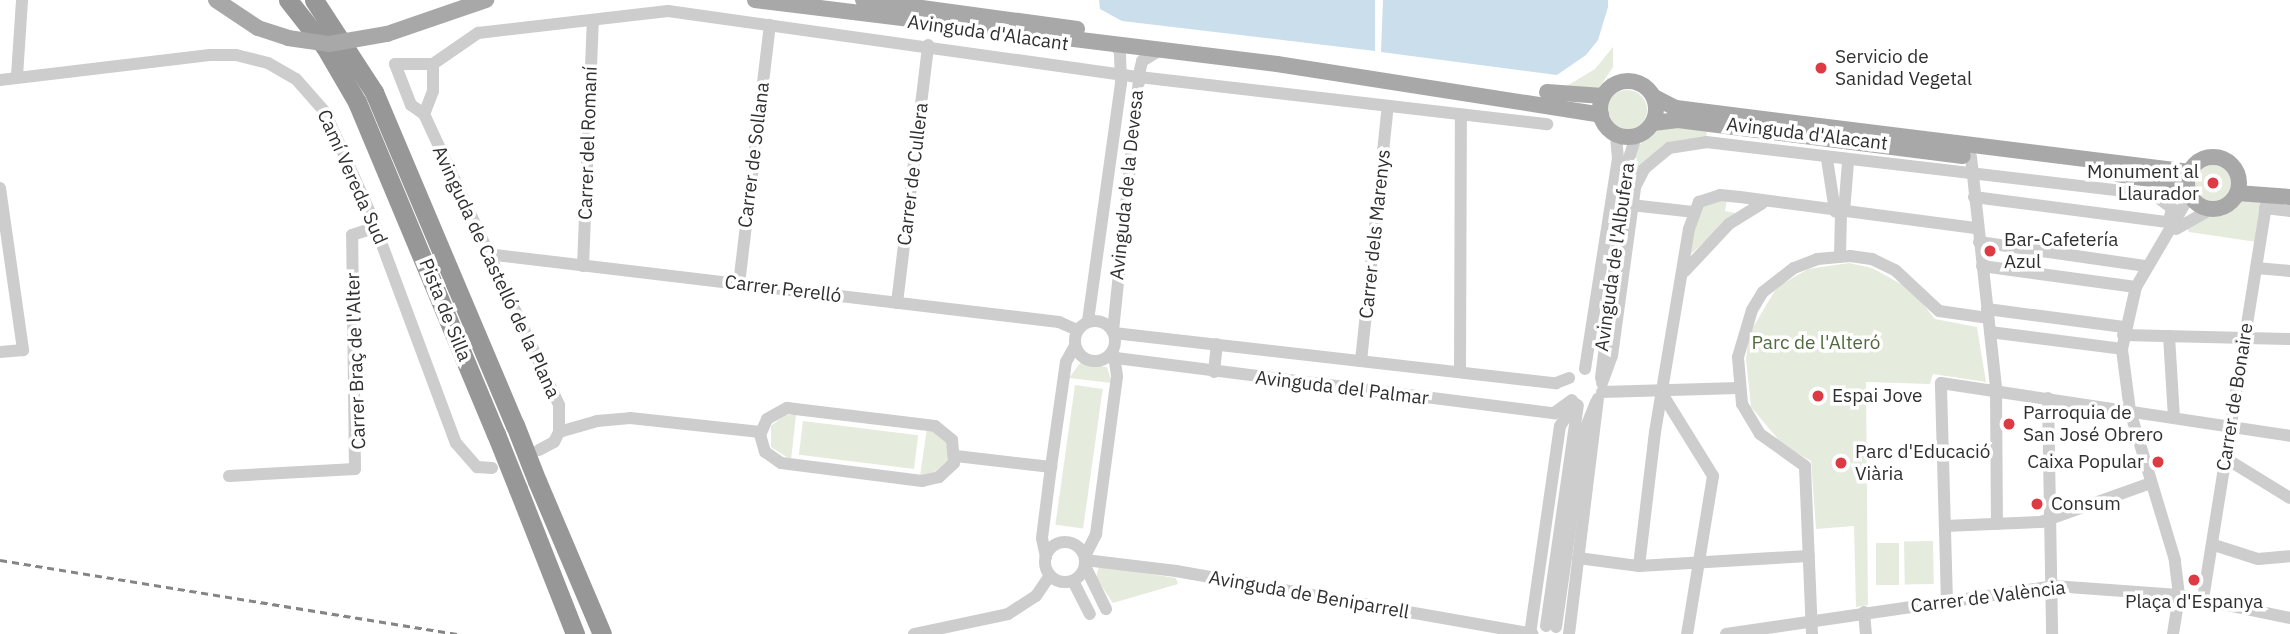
<!DOCTYPE html>
<meta charset="utf-8">
<style>
body{margin:0}
#map{position:relative;width:2290px;height:634px;overflow:hidden;background:#fff;font-family:"IBM Plex Sans",sans-serif}
div>[style]{position:absolute}
[style*='--x']{left:calc(var(--x)*1px);top:calc(var(--y)*1px);width:calc(var(--w)*1px);rotate:calc(var(--a)*1deg)}
.green>*{inset:0;background:#e5ecde;transform-origin:0 0}
.round{border-radius:50%}
.water>*{inset:0;background:#cbdeeb}
.minor>*{height:12px;margin:-6px;padding:0 6px;transform-origin:6px;border-radius:6px;background:#cdcdcd}
.minor>.ring{margin:-6px;padding:0;box-sizing:content-box;background:none;border:12px solid #cdcdcd;border-radius:50%}
.major>*{height:16px;margin:-8px;padding:0 8px;transform-origin:8px;border-radius:8px;background:#a8a8a8}
.major>.ring{margin:-8px;padding:0;box-sizing:content-box;background:none;border:16px solid #a8a8a8;border-radius:50%}
.highway>*{height:19px;margin:-9.5px;padding:0 9.5px;transform-origin:9.5px;border-radius:9.5px;background:#979797}
.rail>*{height:2.5px;margin-top:-1.25px;transform-origin:0;background:repeating-linear-gradient(90deg,#858585 0 7px,transparent 0 12px)}
.major-bridge>*{height:16px;margin:-8px;padding:0 8px;transform-origin:8px;border-radius:8px;background:#a8a8a8}
.highway-bridge>*{height:19px;margin:-9.5px;padding:0 9.5px;transform-origin:9.5px;border-radius:9.5px;background:#979797}
.dots>*{width:19px;height:19px;translate:-50% -50%;box-sizing:border-box;border:4px solid #fff;border-radius:50%}
span{translate:-50% -50%;white-space:nowrap;text-align:center;line-height:1.15;-webkit-text-stroke:7px #fff;paint-order:stroke}
.street-label{font-size:19px;color:#303030}
.poi-label{font-size:19px;color:#303030}
.left{translate:0 -50%;text-align:left}
.right{translate:-100% -50%;text-align:right}
.park-label{font-size:19px;color:#526a3e}
</style>
<div id="map">
<div class="green">
<i style="clip-path:polygon(1613px 47px,1613px 67px,1597px 91px,1560px 90px,1595px 69px)"></i>
<i class="round" style="left:1607px;top:90px;width:40px;height:40px"></i>
<i style="clip-path:polygon(1671px 125px,1707px 131px,1706px 139px,1685px 139px,1635px 178px,1631px 176px,1637px 147px,1657px 129px)"></i>
<i class="round" style="left:2194px;top:165px;width:38px;height:38px"></i>
<i style="clip-path:polygon(1727px 200px,1725px 211px,1736px 213px,1691px 254px,1694px 214px,1704px 203px)"></i>
<i style="clip-path:polygon(2242px 200px,2263px 200px,2257px 242px,2189px 232px,2185px 224px,2220px 213px)"></i>
<i style="clip-path:polygon(1849px 263px,1872px 268px,1912px 290px,1935px 319px,1977px 327px,1986px 382px,1933px 374px,1930px 384px,1866px 382px,1868px 605px,1856px 607px,1854px 526px,1816px 529px,1811px 461px,1783px 445px,1751px 407px,1746px 359px,1749px 334px,1777px 287px,1808px 269px)"></i>
<i style="clip-path:polygon(1080px 363px,1107px 367px,1112px 383px,1069px 378px)"></i>
<i style="left:1075px;top:385px;width:28px;height:141px;rotate:8deg"></i>
<i style="clip-path:polygon(785px 415px,796px 415px,791px 460px,771px 447px,771px 426px)"></i>
<i style="left:803px;top:421px;width:116px;height:34px;rotate:7deg"></i>
<i style="clip-path:polygon(927px 428px,945px 439px,950px 458px,940px 470px,920px 476px)"></i>
<i style="left:1933px;top:541px;width:43px;height:29px;rotate:89deg"></i>
<i style="left:1876px;top:543px;width:23px;height:42px"></i>
<i style="clip-path:polygon(1099px 566px,1176px 578px,1178px 584px,1113px 603px,1096px 578px)"></i>
</div>
<div class="water">
<i style="clip-path:polygon(1099px 0,1375px 0,1375px 51px,1122px 21px,1100px 9px)"></i>
<i style="clip-path:polygon(1383px 0,1608px 0,1608px 7px,1598px 40px,1586px 55px,1557px 75px,1381px 52px)"></i>
</div>
<div class="minor">
<i style="--x:395;--y:64;--w:38;--a:0"></i>
<i style="--x:433;--y:64;--w:27;--a:90"></i>
<i style="--x:433;--y:91;--w:25;--a:111"></i>
<i style="--x:424;--y:114;--w:16;--a:-145"></i>
<i style="--x:411;--y:105;--w:44;--a:-111.3"></i>
<i style="--x:433;--y:64;--w:55;--a:-34.6"></i>
<i style="--x:478;--y:33;--w:191;--a:-6.6"></i>
<i style="--x:668;--y:11;--w:476;--a:8"></i>
<i style="--x:1139;--y:77;--w:411;--a:6.6"></i>
<i style="--x:17;--y:76;--w:76;--a:-86.2"></i>
<i style="--x:0;--y:80;--w:211;--a:-6.8"></i>
<i style="--x:210;--y:55;--w:26;--a:0"></i>
<i style="--x:236;--y:55;--w:33;--a:14"></i>
<i style="--x:268;--y:63;--w:32;--a:30"></i>
<i style="--x:296;--y:79;--w:44;--a:48.7"></i>
<i style="--x:325;--y:112;--w:113;--a:65.9"></i>
<i style="--x:371;--y:215;--w:243;--a:69.6"></i>
<i style="--x:456;--y:443;--w:32;--a:49"></i>
<i style="--x:477;--y:467;--w:15;--a:4"></i>
<i style="--x:424;--y:114;--w:321;--a:65.1"></i>
<i style="--x:559;--y:405;--w:27;--a:90"></i>
<i style="--x:1971;--y:157;--w:233;--a:83.8"></i>
<i style="--x:1996;--y:389;--w:135;--a:89.6"></i>
<i style="--x:1827;--y:159;--w:53;--a:81.3"></i>
<i style="--x:0;--y:188;--w:164;--a:81.9"></i>
<i style="--x:23;--y:350;--w:23;--a:175"></i>
<i style="--x:1974;--y:197;--w:203;--a:7.4"></i>
<i style="--x:1631;--y:205;--w:62;--a:6.4"></i>
<i style="--x:2265;--y:208;--w:25;--a:7"></i>
<i style="--x:1844;--y:212;--w:50;--a:-85.4"></i>
<i style="--x:2176;--y:229;--w:40;--a:-29.7"></i>
<i style="--x:1979;--y:242;--w:169;--a:8.2"></i>
<i style="--x:487;--y:254;--w:576;--a:6.78"></i>
<i style="--x:1059;--y:322;--w:20;--a:24"></i>
<i style="--x:1840;--y:256;--w:44;--a:-88.7"></i>
<i style="--x:583;--y:266;--w:246;--a:-87.7"></i>
<i style="--x:1982;--y:266;--w:155;--a:7.8"></i>
<i style="--x:2256;--y:268;--w:34;--a:5"></i>
<i style="--x:1685;--y:271;--w:64;--a:-46.9"></i>
<i style="--x:1729;--y:224;--w:39;--a:-32"></i>
<i style="--x:739;--y:284;--w:261;--a:-83.2"></i>
<i style="--x:897;--y:303;--w:260;--a:-83.1"></i>
<i style="--x:1987;--y:309;--w:138;--a:7.5"></i>
<i class="ring" style="left:1075px;top:321px;width:28px;height:28px"></i>
<i style="--x:1088;--y:321;--w:240;--a:-82.1"></i>
<i style="--x:1121;--y:83;--w:31;--a:-92"></i>
<i style="--x:1120;--y:52;--w:9;--a:-126"></i>
<i style="--x:1113;--y:331;--w:262;--a:-84.1"></i>
<i style="--x:1140;--y:70;--w:9;--a:-77"></i>
<i style="--x:1142;--y:61;--w:21;--a:-31"></i>
<i style="--x:1990;--y:332;--w:133;--a:7.3"></i>
<i style="--x:1114;--y:333;--w:445;--a:6.5"></i>
<i style="--x:1556;--y:383;--w:14;--a:-21"></i>
<i style="--x:2123;--y:335;--w:167;--a:1.4"></i>
<i style="--x:2169;--y:336;--w:82;--a:86.5"></i>
<i style="--x:1108;--y:357;--w:450;--a:7.2"></i>
<i style="--x:1554;--y:413;--w:22;--a:-36"></i>
<i style="--x:1361;--y:361;--w:256;--a:-84"></i>
<i style="--x:1585;--y:369;--w:213;--a:-81.1"></i>
<i style="--x:1618;--y:159;--w:25;--a:-95"></i>
<i style="--x:1214;--y:372;--w:28;--a:-84"></i>
<i style="--x:1460;--y:372;--w:257;--a:-89.8"></i>
<i style="--x:1601;--y:378;--w:219;--a:-82.9"></i>
<i style="--x:1628;--y:161;--w:26;--a:-72"></i>
<i style="--x:1602;--y:383;--w:29;--a:-70"></i>
<i style="--x:1612;--y:356;--w:171;--a:-82.2"></i>
<i style="--x:1635;--y:187;--w:20;--a:-63"></i>
<i style="--x:1644;--y:169;--w:33;--a:-40"></i>
<i style="--x:1669;--y:148;--w:37;--a:-9"></i>
<i style="--x:1706;--y:142;--w:451;--a:6.7"></i>
<i style="--x:2154;--y:195;--w:22;--a:36"></i>
<i style="--x:2172;--y:208;--w:13;--a:103"></i>
<i style="--x:1602;--y:392;--w:137;--a:-1.7"></i>
<i style="--x:1661;--y:392;--w:99;--a:58.2"></i>
<i style="--x:1713;--y:476;--w:160;--a:99.3"></i>
<i style="--x:2048;--y:398;--w:236;--a:89"></i>
<i style="--x:787;--y:408;--w:149;--a:6.9"></i>
<i style="--x:935;--y:426;--w:22;--a:39"></i>
<i style="--x:952;--y:440;--w:23;--a:85"></i>
<i style="--x:954;--y:463;--w:21;--a:137"></i>
<i style="--x:939;--y:477;--w:17;--a:167"></i>
<i style="--x:922;--y:481;--w:142;--a:-172.7"></i>
<i style="--x:781;--y:463;--w:19;--a:-145"></i>
<i style="--x:765;--y:452;--w:18;--a:-106"></i>
<i style="--x:760;--y:435;--w:17;--a:-66"></i>
<i style="--x:767;--y:419;--w:23;--a:-29"></i>
<i style="--x:539;--y:450;--w:17;--a:-28"></i>
<i style="--x:554;--y:442;--w:11;--a:-63"></i>
<i style="--x:559;--y:432;--w:40;--a:-16"></i>
<i style="--x:597;--y:421;--w:33;--a:-5"></i>
<i style="--x:630;--y:418;--w:131;--a:6.1"></i>
<i style="--x:956;--y:456;--w:96;--a:6.6"></i>
<i style="--x:2225;--y:458;--w:76;--a:31.6"></i>
<i style="--x:229;--y:476;--w:126;--a:-3.2"></i>
<i style="--x:355;--y:469;--w:234;--a:-90.7"></i>
<i style="--x:352;--y:235;--w:25;--a:-18"></i>
<i style="--x:1945;--y:526;--w:96;--a:-2.4"></i>
<i style="--x:2041;--y:522;--w:117;--a:-19.5"></i>
<i class="ring" style="left:1045px;top:542px;width:28px;height:28px"></i>
<i style="--x:2214;--y:545;--w:46;--a:17.7"></i>
<i style="--x:2258;--y:559;--w:32;--a:-5"></i>
<i style="--x:1085;--y:556;--w:25;--a:-63"></i>
<i style="--x:1096;--y:534;--w:159;--a:-82.4"></i>
<i style="--x:1117;--y:376;--w:21;--a:-98"></i>
<i style="--x:1046;--y:557;--w:19;--a:-102"></i>
<i style="--x:1042;--y:538;--w:72;--a:-82.8"></i>
<i style="--x:1051;--y:467;--w:106;--a:-81.9"></i>
<i style="--x:1066;--y:362;--w:18;--a:-61"></i>
<i style="--x:1578;--y:558;--w:62;--a:7.5"></i>
<i style="--x:1639;--y:566;--w:170;--a:-3.4"></i>
<i style="--x:1085;--y:560;--w:92;--a:6.9"></i>
<i style="--x:1176;--y:571;--w:362;--a:10"></i>
<i style="--x:1085;--y:566;--w:48;--a:64"></i>
<i style="--x:1639;--y:566;--w:135;--a:-83.2"></i>
<i style="--x:1655;--y:432;--w:206;--a:-80.5"></i>
<i style="--x:1689;--y:229;--w:29;--a:-70"></i>
<i style="--x:1699;--y:202;--w:22;--a:-18"></i>
<i style="--x:1720;--y:195;--w:20;--a:6"></i>
<i style="--x:1740;--y:197;--w:239;--a:7.5"></i>
<i style="--x:1073;--y:581;--w:37;--a:63"></i>
<i style="--x:2203;--y:599;--w:409;--a:-80.9"></i>
<i style="--x:1947;--y:602;--w:219;--a:-91.6"></i>
<i style="--x:1941;--y:383;--w:353;--a:8.6"></i>
<i style="--x:1864;--y:612;--w:22;--a:85"></i>
<i style="--x:1546;--y:626;--w:223;--a:-81.8"></i>
<i style="--x:1556;--y:627;--w:197;--a:-81.8"></i>
<i style="--x:1584;--y:432;--w:32;--a:-68"></i>
<i style="--x:914;--y:634;--w:96;--a:-12"></i>
<i style="--x:1008;--y:614;--w:33;--a:-33"></i>
<i style="--x:1036;--y:596;--w:25;--a:-56"></i>
<i style="--x:1530;--y:634;--w:210;--a:-81.8"></i>
<i style="--x:1560;--y:426;--w:27;--a:-57"></i>
<i style="--x:1569;--y:634;--w:237;--a:-83"></i>
<i style="--x:1726;--y:634;--w:331;--a:-8.3"></i>
<i style="--x:2054;--y:586;--w:125;--a:4.1"></i>
<i style="--x:2179;--y:595;--w:113;--a:11.7"></i>
<i style="--x:1812;--y:634;--w:168;--a:-92.4"></i>
<i style="--x:1805;--y:466;--w:55;--a:-144.6"></i>
<i style="--x:1760;--y:434;--w:35;--a:-121"></i>
<i style="--x:1742;--y:404;--w:47;--a:-94.9"></i>
<i style="--x:1738;--y:357;--w:49;--a:-73.4"></i>
<i style="--x:1752;--y:310;--w:21;--a:-59"></i>
<i style="--x:1763;--y:292;--w:39;--a:-38"></i>
<i style="--x:1794;--y:268;--w:25;--a:-21"></i>
<i style="--x:1817;--y:259;--w:33;--a:-5"></i>
<i style="--x:1850;--y:256;--w:22;--a:8"></i>
<i style="--x:1872;--y:259;--w:25;--a:26"></i>
<i style="--x:1895;--y:270;--w:60;--a:43"></i>
<i style="--x:1939;--y:311;--w:49;--a:8.1"></i>
<i style="--x:2173;--y:634;--w:39;--a:-81"></i>
<i style="--x:2179;--y:595;--w:35;--a:-97"></i>
<i style="--x:2175;--y:560;--w:156;--a:-106.8"></i>
<i style="--x:2130;--y:411;--w:63;--a:-97.4"></i>
<i style="--x:2122;--y:349;--w:64;--a:-77.3"></i>
<i style="--x:2136;--y:287;--w:107;--a:-59.6"></i>
</div>
<div class="major">
<i style="--x:216;--y:0;--w:50;--a:33.7"></i>
<i style="--x:258;--y:28;--w:32;--a:18"></i>
<i style="--x:755;--y:0;--w:526;--a:6.99"></i>
<i style="--x:1277;--y:64;--w:328;--a:8.9"></i>
<i style="--x:863;--y:0;--w:216;--a:7.7"></i>
<i style="--x:387;--y:34;--w:105;--a:-19"></i>
<i class="ring" style="left:1600px;top:81px;width:40px;height:40px"></i>
<i style="--x:1547;--y:92;--w:56;--a:4.1"></i>
<i style="--x:1654;--y:97;--w:25;--a:27"></i>
<i style="--x:1676;--y:108;--w:518;--a:7.1"></i>
<i style="--x:1653;--y:123;--w:25;--a:-7"></i>
<i style="--x:1678;--y:120;--w:287;--a:7.2"></i>
<i class="ring" style="left:2187px;top:157px;width:36px;height:36px"></i>
<i style="--x:2117;--y:174;--w:59;--a:8.8"></i>
<i style="--x:2175;--y:183;--w:15;--a:32"></i>
<i style="--x:2237;--y:193;--w:53;--a:4.3"></i>
</div>
<div class="highway">
<i style="--x:288;--y:0;--w:60;--a:51.8"></i>
<i style="--x:325;--y:47;--w:64;--a:59.8"></i>
<i style="--x:357;--y:102;--w:360;--a:67.3"></i>
<i style="--x:314;--y:0;--w:110;--a:56.9"></i>
<i style="--x:374;--y:92;--w:362;--a:67.1"></i>
<i style="--x:537;--y:481;--w:166;--a:67"></i>
<i style="--x:518;--y:489;--w:156;--a:68.5"></i>
</div>
<div class="rail">
<i style="--x:0;--y:560;--w:463;--a:9.2"></i>
</div>
<div class="major-bridge">
<i style="--x:288;--y:38;--w:41;--a:8.3"></i>
<i style="--x:329;--y:44;--w:59;--a:-9.8"></i>
</div>
<div class="highway-bridge">
<i style="--x:515;--y:425;--w:60;--a:68.6"></i>
<i style="--x:496;--y:434;--w:59;--a:68.2"></i>
</div>
<div class="dots">
<i style="left:1821px;top:68px;background:#de3a43"></i>
<i style="left:2213px;top:183px;background:#de3a43"></i>
<i style="left:1990px;top:251px;background:#de3a43"></i>
<i style="left:1818px;top:396px;background:#de3a43"></i>
<i style="left:2009px;top:424px;background:#de3a43"></i>
<i style="left:2158px;top:462px;background:#de3a43"></i>
<i style="left:1841px;top:463px;background:#de3a43"></i>
<i style="left:2037px;top:504px;background:#de3a43"></i>
<i style="left:2194px;top:580px;background:#de3a43"></i>
</div>
<div class="street-label">
<span style="left:988px;top:33px;rotate:8deg">Avinguda d'Alacant</span>
<span style="left:1807px;top:134px;rotate:7deg">Avinguda d'Alacant</span>
<span style="left:588px;top:143px;rotate:-88deg">Carrer del Romaní</span>
<span style="left:754px;top:155px;rotate:-83deg">Carrer de Sollana</span>
<span style="left:913px;top:174px;rotate:-83deg">Carrer de Cullera</span>
<span style="left:352px;top:177px;rotate:66deg">Camí Vereda Sud</span>
<span style="left:1127px;top:185px;rotate:-84deg">Avinguda de la Devesa</span>
<span style="left:1375px;top:234px;rotate:-84deg">Carrer dels Marenys</span>
<span style="left:1615px;top:257px;rotate:-82deg">Avinguda de l'Albufera</span>
<span style="left:496px;top:272px;rotate:65deg">Avinguda de Castelló de la Plana</span>
<span style="left:783px;top:289px;rotate:7deg">Carrer Perelló</span>
<span style="left:445px;top:310px;rotate:68deg">Pista de Silla</span>
<span style="left:356px;top:361px;rotate:-92deg">Carrer Braç de l'Alter</span>
<span style="left:1342px;top:388px;rotate:7deg">Avinguda del Palmar</span>
<span style="left:2235px;top:397px;rotate:-81deg">Carrer de Bonaire</span>
<span style="left:1309px;top:595px;rotate:10deg">Avinguda de Beniparrell</span>
<span style="left:1988px;top:597px;rotate:-7deg">Carrer de València</span>
</div>
<div class="poi-label">
<span class="left" style="left:1835px;top:68px">Servicio de<br>Sanidad Vegetal</span>
<span class="right" style="left:2199px;top:183px">Monument al<br>Llaurador</span>
<span class="left" style="left:2004px;top:251px">Bar-Cafetería<br>Azul</span>
<span class="left" style="left:1832px;top:396px">Espai Jove</span>
<span class="left" style="left:2023px;top:424px">Parroquia de<br>San José Obrero</span>
<span class="left" style="left:1855px;top:463px">Parc d'Educació<br>Viària</span>
<span class="right" style="left:2144px;top:462px">Caixa Popular</span>
<span class="left" style="left:2051px;top:504px">Consum</span>
<span style="left:2194px;top:602px">Plaça d'Espanya</span>
</div>
<div class="park-label">
<span style="left:1816px;top:343px">Parc de l'Alteró</span>
</div>
</div>
